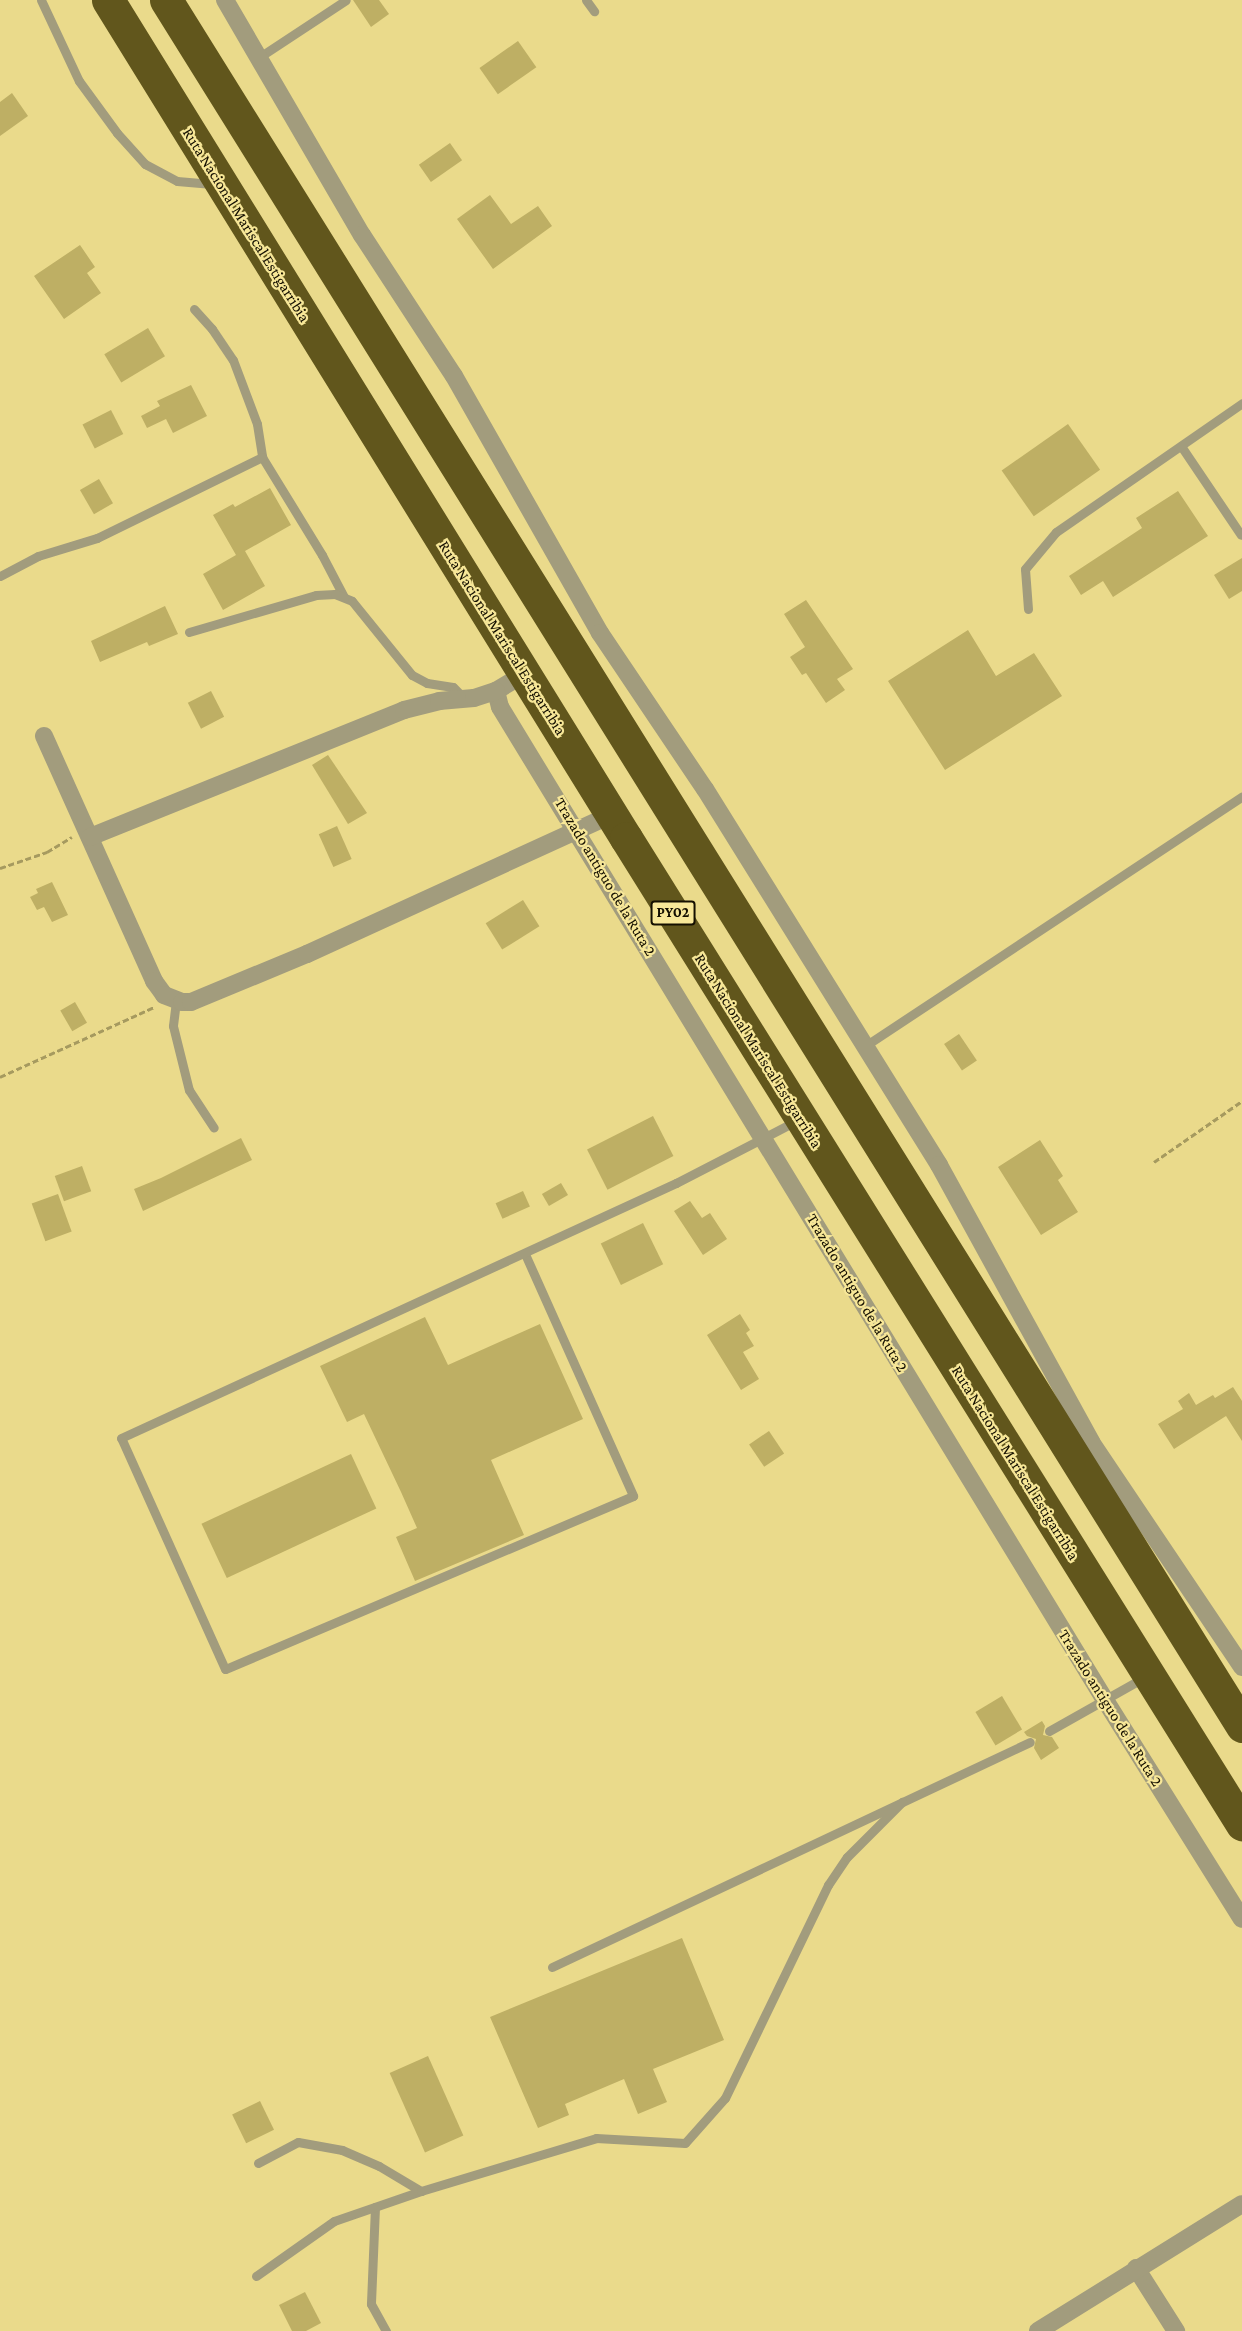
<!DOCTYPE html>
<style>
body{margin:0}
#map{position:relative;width:1242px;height:2331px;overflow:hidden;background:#eada8b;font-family:"Crimson Pro",serif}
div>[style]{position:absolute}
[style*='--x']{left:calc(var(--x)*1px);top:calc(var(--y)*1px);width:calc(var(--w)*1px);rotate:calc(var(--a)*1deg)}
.building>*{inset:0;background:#beaf64;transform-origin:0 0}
.path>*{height:3px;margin-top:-1.5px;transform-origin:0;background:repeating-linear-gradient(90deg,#a69a5f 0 6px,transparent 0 9px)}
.lane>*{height:9px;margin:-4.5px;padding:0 4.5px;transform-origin:4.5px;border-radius:4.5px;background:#a29c7d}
.street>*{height:18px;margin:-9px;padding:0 9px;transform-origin:9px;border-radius:9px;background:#a29c7d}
.highway>*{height:33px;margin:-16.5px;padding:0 16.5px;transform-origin:16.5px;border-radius:16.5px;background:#61561c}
span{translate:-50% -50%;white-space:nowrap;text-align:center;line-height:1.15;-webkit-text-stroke:4.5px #f7e798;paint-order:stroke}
.shield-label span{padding:2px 4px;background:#f7e798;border:2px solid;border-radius:4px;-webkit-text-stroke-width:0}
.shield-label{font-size:15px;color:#151000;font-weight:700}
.street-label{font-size:16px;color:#151000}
</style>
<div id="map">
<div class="building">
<i style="clip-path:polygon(353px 0,379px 0,389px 14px,371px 27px)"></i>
<i style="left:518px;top:41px;width:32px;height:47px;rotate:55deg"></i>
<i style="clip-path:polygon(12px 93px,28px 116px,0 136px,0 102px)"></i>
<i style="left:450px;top:143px;width:21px;height:38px;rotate:55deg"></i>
<i style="clip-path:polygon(490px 195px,511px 224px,538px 206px,552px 226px,493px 269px,457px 219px)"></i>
<i style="clip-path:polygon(80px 245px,95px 267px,87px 273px,101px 293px,64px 319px,34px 276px)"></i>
<i style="left:148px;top:328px;width:33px;height:51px;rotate:59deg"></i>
<i style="clip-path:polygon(191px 385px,207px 416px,173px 433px,166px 419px,147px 428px,141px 416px,160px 406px,157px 401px)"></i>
<i style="left:111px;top:410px;width:27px;height:32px;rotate:63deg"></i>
<i style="left:1068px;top:424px;width:56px;height:81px;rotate:55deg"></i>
<i style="left:99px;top:479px;width:28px;height:22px;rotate:60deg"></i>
<i style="clip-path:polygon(270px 488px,291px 525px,245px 551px,265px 586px,223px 610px,203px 574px,236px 555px,213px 515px,233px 504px,235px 507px)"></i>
<i style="clip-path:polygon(1178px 491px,1208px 536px,1113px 597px,1103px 581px,1081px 595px,1069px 576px,1142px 528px,1136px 518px)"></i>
<i style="clip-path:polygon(1242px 558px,1242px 591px,1229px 599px,1214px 575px)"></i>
<i style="clip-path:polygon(806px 600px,853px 669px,837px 679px,845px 690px,826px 703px,806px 673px,802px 675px,790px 657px,805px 647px,784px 614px)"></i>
<i style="clip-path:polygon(165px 606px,178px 634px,149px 646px,147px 642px,100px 662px,91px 641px)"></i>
<i style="clip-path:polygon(968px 630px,996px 676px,1034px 653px,1062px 696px,945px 770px,888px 681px)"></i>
<i style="left:211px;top:691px;width:29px;height:26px;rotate:63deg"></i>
<i style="clip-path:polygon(328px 755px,367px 813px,348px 824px,312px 765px)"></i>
<i style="left:337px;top:826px;width:36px;height:20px;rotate:66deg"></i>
<i style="clip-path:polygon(52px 882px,68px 915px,52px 922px,44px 907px,37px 910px,30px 897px,38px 893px,36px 889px)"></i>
<i style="left:523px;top:900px;width:31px;height:44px;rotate:58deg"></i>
<i style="left:75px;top:1002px;width:24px;height:17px;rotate:60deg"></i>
<i style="left:959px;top:1034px;width:32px;height:18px;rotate:56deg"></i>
<i style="left:653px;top:1116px;width:45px;height:74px;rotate:63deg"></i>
<i style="clip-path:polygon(241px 1138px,252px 1160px,143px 1211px,134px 1189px,161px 1178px)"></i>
<i style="clip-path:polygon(1040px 1140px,1063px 1176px,1058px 1180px,1078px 1212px,1041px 1235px,998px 1167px)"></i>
<i style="left:82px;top:1166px;width:27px;height:29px;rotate:70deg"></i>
<i style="left:561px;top:1183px;width:14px;height:22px;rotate:60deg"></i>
<i style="left:523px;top:1191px;width:17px;height:30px;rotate:66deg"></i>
<i style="left:58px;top:1194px;width:40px;height:28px;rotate:70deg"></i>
<i style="clip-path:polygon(690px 1201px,702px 1218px,710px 1213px,727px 1239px,703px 1255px,674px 1211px)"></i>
<i style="left:643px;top:1223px;width:46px;height:47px;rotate:64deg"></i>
<i style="clip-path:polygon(740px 1314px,750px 1330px,746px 1333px,754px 1346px,743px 1352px,759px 1379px,741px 1390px,707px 1335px)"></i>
<i style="clip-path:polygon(425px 1317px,448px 1365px,540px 1324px,583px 1419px,491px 1460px,524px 1535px,415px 1581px,396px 1537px,417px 1528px,401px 1492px,364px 1414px,347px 1422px,320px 1366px)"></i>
<i style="clip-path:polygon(1233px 1387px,1242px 1401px,1242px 1441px,1226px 1416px,1174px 1449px,1158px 1424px,1183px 1409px,1178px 1401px,1189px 1393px,1196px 1405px,1213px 1395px,1215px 1398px)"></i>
<i style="left:769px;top:1431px;width:27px;height:24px;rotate:56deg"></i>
<i style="left:351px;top:1454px;width:60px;height:165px;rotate:65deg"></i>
<i style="left:1002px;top:1696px;width:39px;height:31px;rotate:59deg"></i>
<i style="clip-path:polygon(1042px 1721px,1045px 1726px,1043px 1735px,1052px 1737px,1059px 1748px,1041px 1760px,1034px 1748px,1036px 1739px,1027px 1736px,1024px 1732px)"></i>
<i style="clip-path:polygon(682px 1938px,724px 2040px,653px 2069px,667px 2102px,638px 2114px,624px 2079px,565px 2104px,569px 2115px,538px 2128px,490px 2017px)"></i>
<i style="left:428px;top:2056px;width:87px;height:42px;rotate:66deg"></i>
<i style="left:260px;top:2101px;width:32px;height:31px;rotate:64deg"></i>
<i style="clip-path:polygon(305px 2292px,321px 2323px,306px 2331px,292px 2331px,279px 2305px)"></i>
</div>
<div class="path">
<i style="--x:0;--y:868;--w:50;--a:-18.8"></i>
<i style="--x:47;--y:852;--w:29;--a:-31"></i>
<i style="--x:0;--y:1077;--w:169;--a:-24.4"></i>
<i style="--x:1154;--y:1162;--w:107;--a:-34.7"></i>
</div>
<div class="lane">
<i style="--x:41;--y:0;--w:89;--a:64.9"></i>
<i style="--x:79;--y:81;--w:64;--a:53.8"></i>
<i style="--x:117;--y:133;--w:42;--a:47.9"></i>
<i style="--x:145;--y:164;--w:36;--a:28"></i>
<i style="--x:177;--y:181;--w:35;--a:5"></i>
<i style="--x:586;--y:0;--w:14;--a:54"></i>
<i style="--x:258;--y:58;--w:105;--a:-33.4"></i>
<i style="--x:194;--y:309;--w:27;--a:48"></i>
<i style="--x:212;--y:329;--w:37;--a:56"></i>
<i style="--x:233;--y:360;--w:68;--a:69.4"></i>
<i style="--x:257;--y:424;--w:33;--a:81"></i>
<i style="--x:262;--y:457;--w:115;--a:58.5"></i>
<i style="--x:322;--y:555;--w:47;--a:62.4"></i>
<i style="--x:1181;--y:446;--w:107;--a:56"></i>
<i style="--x:0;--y:576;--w:43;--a:-27.8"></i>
<i style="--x:38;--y:556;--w:62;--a:-17"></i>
<i style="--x:97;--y:538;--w:184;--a:-26.1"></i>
<i style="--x:1028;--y:609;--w:40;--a:-94.3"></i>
<i style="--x:1025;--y:569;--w:48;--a:-50"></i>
<i style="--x:1056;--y:532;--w:226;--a:-34.7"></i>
<i style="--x:189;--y:632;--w:132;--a:-16.2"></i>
<i style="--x:316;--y:595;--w:19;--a:-3"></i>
<i style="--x:335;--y:594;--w:18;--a:22"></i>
<i style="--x:352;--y:601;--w:95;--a:51"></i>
<i style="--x:412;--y:675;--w:17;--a:28"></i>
<i style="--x:427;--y:683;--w:26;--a:9"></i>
<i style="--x:453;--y:687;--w:16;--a:45"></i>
<i style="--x:176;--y:1001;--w:25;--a:97"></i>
<i style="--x:173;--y:1026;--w:66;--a:76"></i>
<i style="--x:189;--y:1090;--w:45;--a:56.7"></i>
<i style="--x:865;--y:1046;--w:452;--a:-33.5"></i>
<i style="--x:525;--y:1254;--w:265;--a:65.9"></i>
<i style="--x:633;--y:1496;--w:443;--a:157"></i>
<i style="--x:225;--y:1669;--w:253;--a:-114.2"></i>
<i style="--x:121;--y:1438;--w:611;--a:-24.68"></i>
<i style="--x:676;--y:1183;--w:135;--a:-27.3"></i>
<i style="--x:1049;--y:1731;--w:108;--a:-29.4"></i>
<i style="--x:552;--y:1967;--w:528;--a:-25.21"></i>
<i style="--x:258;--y:2163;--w:45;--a:-27.7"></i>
<i style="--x:298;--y:2142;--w:45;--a:10.3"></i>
<i style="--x:342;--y:2150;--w:40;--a:23.4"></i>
<i style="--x:379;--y:2166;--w:49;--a:30.8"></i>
<i style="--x:375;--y:2207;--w:97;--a:92.4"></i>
<i style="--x:371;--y:2304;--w:31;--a:61"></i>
<i style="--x:256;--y:2276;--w:95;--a:-35.2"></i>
<i style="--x:334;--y:2221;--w:92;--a:-19"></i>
<i style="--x:421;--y:2191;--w:183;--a:-16.8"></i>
<i style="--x:596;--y:2138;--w:89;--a:3.2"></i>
<i style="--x:685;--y:2143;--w:60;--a:-48.4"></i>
<i style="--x:725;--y:2098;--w:237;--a:-64.2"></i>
<i style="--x:828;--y:1885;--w:34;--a:-56"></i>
<i style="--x:847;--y:1857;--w:78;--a:-45"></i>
</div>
<div class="street">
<i style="--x:225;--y:0;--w:272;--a:59.8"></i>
<i style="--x:362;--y:235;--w:168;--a:56.9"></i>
<i style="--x:454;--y:376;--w:296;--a:60.4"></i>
<i style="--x:600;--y:633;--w:188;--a:56.1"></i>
<i style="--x:705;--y:789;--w:443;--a:58.1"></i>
<i style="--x:939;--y:1165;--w:316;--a:61.2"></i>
<i style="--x:1091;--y:1442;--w:271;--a:56.1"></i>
<i style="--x:524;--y:674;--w:33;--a:149"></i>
<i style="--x:496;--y:691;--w:16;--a:76"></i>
<i style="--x:500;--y:707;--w:1163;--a:58.65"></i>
<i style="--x:1105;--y:1700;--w:258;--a:58"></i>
<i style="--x:44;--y:736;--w:269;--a:65.8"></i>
<i style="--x:154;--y:981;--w:17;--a:54"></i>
<i style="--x:164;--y:995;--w:19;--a:21"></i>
<i style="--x:182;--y:1002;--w:9;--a:0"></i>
<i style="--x:191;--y:1002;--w:126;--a:-22.5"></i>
<i style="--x:307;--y:954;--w:334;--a:-24.6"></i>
<i style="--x:90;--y:837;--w:339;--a:-22"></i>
<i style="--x:404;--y:710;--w:36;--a:-14"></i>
<i style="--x:439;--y:701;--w:35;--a:-5"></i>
<i style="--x:474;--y:698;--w:23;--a:-18"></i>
<i style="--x:1136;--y:2268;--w:75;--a:57.6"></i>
<i style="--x:1038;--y:2331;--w:240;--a:-31.9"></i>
</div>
<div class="highway">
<i style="--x:108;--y:0;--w:985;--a:58.28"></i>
<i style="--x:626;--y:838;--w:1163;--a:58.01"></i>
<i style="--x:166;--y:0;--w:2034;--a:58.06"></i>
</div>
<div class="shield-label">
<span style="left:673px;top:913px">PY02</span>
</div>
<div class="street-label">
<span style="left:246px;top:225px;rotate:58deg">Ruta Nacional Mariscal Estigarribia</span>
<span style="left:502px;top:638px;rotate:58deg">Ruta Nacional Mariscal Estigarribia</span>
<span style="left:605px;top:877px;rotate:59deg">Trazado antiguo de la Ruta 2</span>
<span style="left:758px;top:1051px;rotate:58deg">Ruta Nacional Mariscal Estigarribia</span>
<span style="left:857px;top:1293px;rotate:59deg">Trazado antiguo de la Ruta 2</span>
<span style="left:1015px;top:1463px;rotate:58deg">Ruta Nacional Mariscal Estigarribia</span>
<span style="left:1110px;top:1708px;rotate:58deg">Trazado antiguo de la Ruta 2</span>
</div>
</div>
